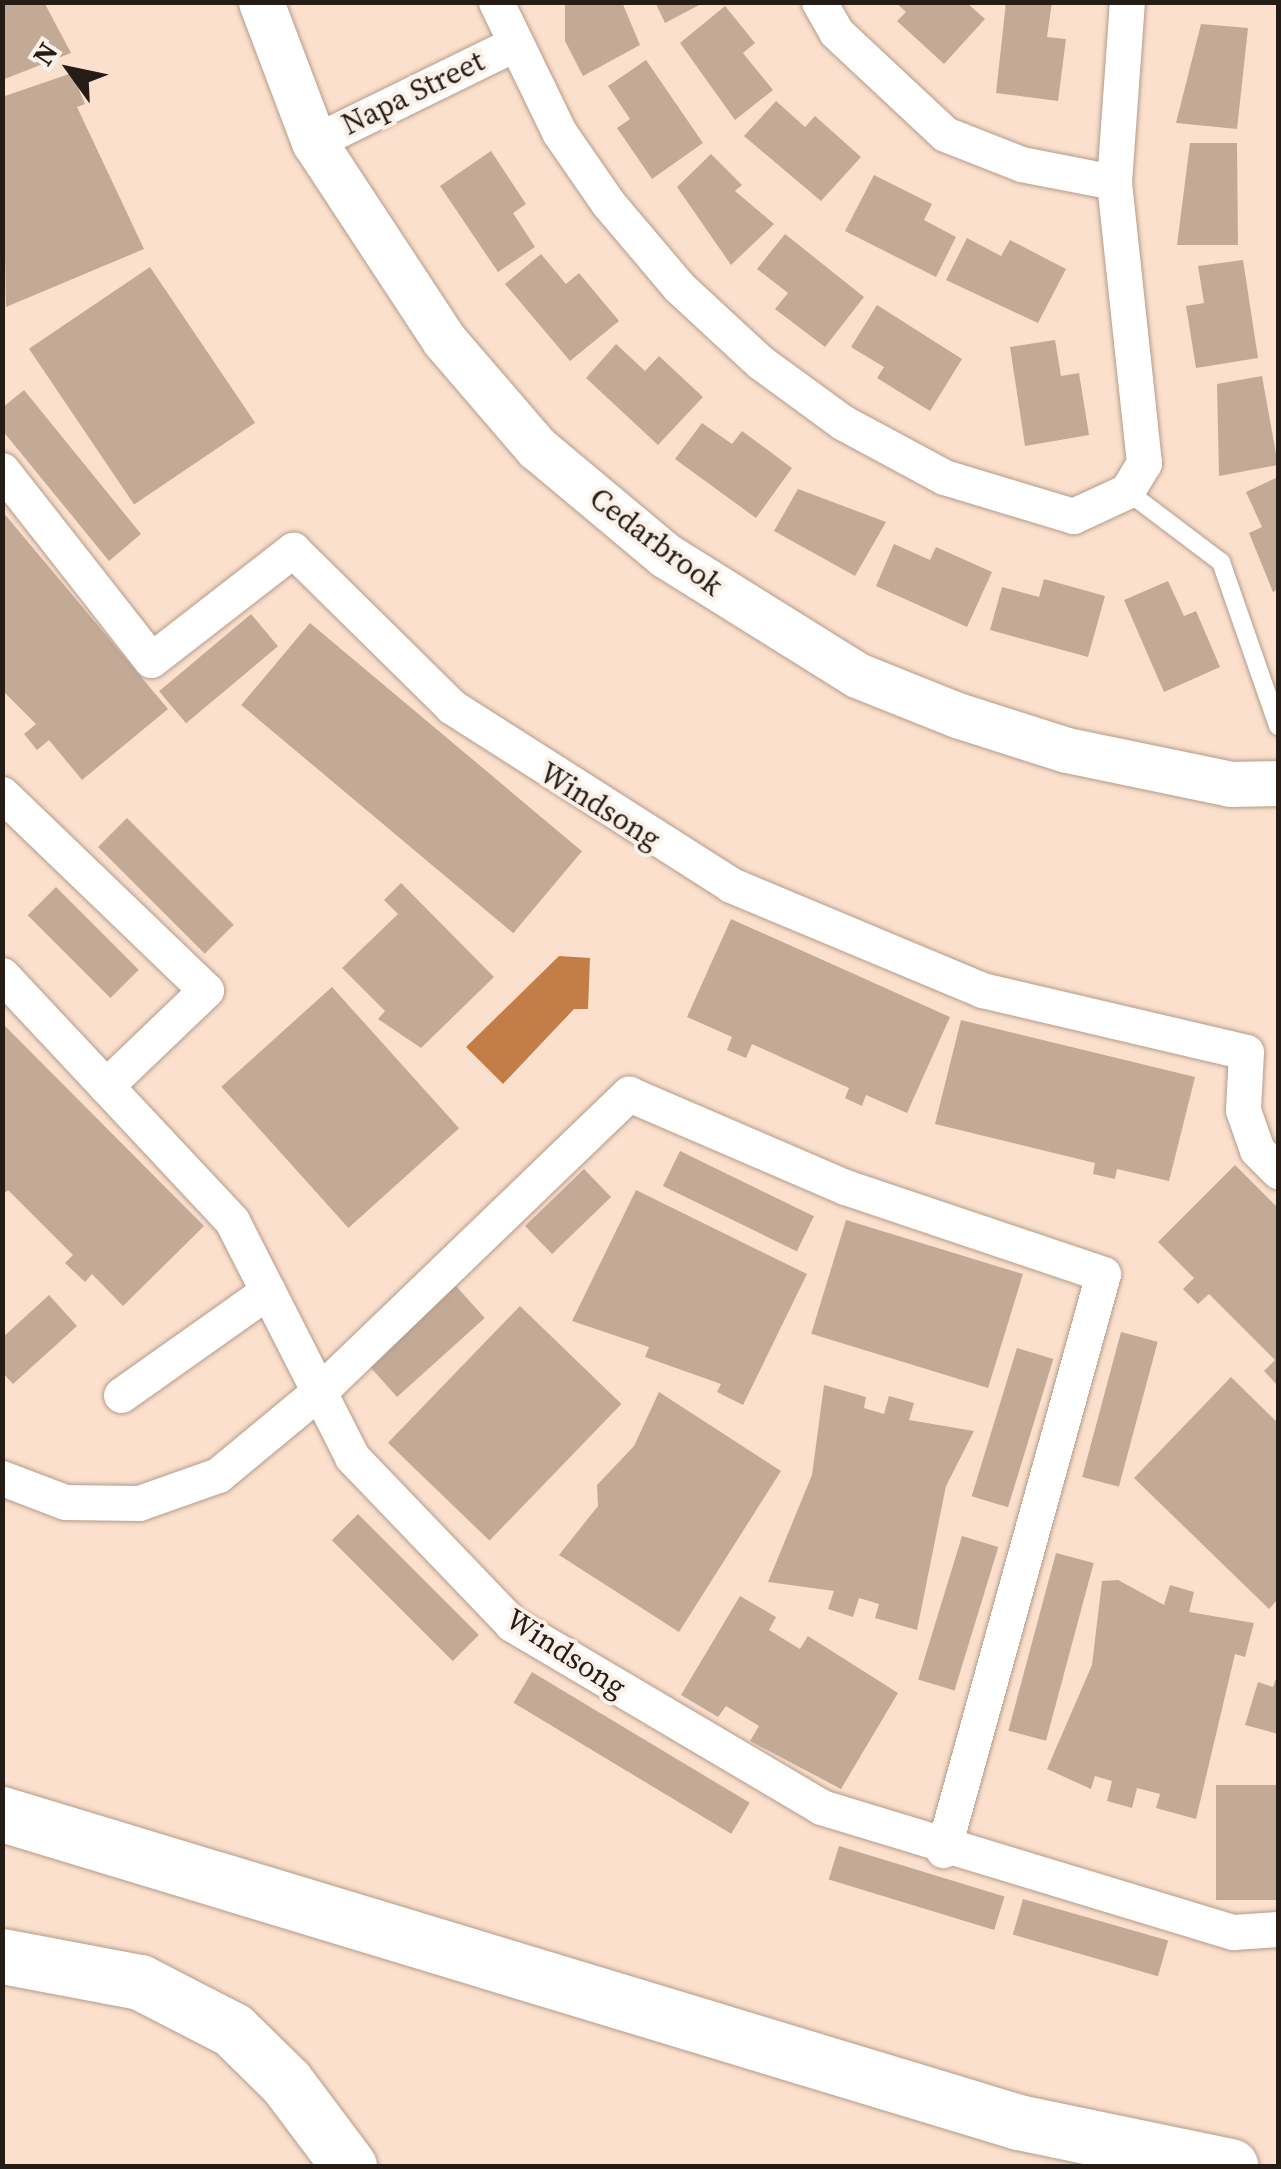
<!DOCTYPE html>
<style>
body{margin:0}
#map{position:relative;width:1281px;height:2169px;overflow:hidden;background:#fbe0cd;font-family:"Source Serif 4",serif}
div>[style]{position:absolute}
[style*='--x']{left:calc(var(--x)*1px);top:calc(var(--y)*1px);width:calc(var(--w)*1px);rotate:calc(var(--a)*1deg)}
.water>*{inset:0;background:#c27e46}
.building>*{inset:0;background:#c3aa97;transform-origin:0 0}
.roads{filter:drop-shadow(0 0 2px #b49b89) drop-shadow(0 0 2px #b49b89)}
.service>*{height:18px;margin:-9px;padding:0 9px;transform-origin:9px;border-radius:9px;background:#fff}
.minor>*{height:35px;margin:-17.5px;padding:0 17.5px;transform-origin:17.5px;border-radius:17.5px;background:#fff}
.tertiary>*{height:45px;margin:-22.5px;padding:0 22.5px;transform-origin:22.5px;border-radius:22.5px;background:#fff}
.motorway>*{height:55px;margin:-27.5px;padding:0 27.5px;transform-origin:27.5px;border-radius:27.5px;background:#fff}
span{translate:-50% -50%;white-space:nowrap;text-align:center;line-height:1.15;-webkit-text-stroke:8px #fcf1e9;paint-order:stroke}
.street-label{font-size:30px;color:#251c15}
.frame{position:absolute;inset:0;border:5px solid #251c15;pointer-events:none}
.north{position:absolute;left:20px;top:20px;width:100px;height:100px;-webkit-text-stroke:8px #fcf1e9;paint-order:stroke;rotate:303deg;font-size:28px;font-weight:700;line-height:40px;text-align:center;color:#251c15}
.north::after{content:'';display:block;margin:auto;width:35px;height:45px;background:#251c15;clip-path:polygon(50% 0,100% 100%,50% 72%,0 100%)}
</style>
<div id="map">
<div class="water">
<i style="clip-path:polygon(559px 956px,590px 958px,588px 1009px,574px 1009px,503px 1084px,466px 1047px)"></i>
</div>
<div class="building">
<i style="clip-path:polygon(2px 2px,44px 2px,71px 53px,2px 80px)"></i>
<i style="clip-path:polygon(565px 2px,622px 2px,640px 45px,583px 76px,565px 41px)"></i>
<i style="clip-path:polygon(655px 2px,705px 2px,665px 23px)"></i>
<i style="clip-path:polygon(895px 2px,966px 2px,985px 19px,944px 64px,897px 21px,906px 12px)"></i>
<i style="clip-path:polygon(1006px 2px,1052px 2px,1047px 37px,1066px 39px,1058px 101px,996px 93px)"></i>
<i style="clip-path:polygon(725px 6px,755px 43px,743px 53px,773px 90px,735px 120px,680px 43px)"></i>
<i style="clip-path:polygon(1201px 24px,1248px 28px,1237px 129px,1176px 123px)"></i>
<i style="clip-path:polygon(646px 60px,703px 143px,652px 179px,617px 128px,630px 119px,608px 86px)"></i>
<i style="clip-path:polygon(72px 73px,85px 104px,77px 107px,144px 249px,6px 307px,2px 97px)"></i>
<i style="clip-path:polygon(776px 101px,805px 127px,815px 116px,861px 157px,821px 201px,744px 136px)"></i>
<i style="clip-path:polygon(1190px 143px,1237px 143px,1238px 245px,1177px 245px)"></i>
<i style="clip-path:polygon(491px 151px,526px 204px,513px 213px,535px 247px,498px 272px,440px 186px)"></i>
<i style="clip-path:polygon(711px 154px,742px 185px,735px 191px,774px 224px,731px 265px,677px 187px)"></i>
<i style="clip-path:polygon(874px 175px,932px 204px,924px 220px,956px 237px,936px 277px,845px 231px)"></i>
<i style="clip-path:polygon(785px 234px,864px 297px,825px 347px,775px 309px,788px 293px,757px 269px)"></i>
<i style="clip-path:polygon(967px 238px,1001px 256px,1010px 240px,1066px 269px,1038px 323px,946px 280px)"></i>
<i style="clip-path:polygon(541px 254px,566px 284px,579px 273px,619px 321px,570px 361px,505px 284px)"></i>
<i style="clip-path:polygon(1243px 260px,1258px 358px,1196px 368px,1186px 306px,1204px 303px,1198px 266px)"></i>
<i style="left:150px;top:267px;width:188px;height:146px;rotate:56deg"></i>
<i style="clip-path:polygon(877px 305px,962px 359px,930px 411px,877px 378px,884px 367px,851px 347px)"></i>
<i style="clip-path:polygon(1055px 340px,1061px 376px,1079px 373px,1089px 435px,1025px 446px,1010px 347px)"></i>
<i style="clip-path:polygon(616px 344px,645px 371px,659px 356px,703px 397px,658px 445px,586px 378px)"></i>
<i style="clip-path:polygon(1262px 376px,1278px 465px,1219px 476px,1217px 384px)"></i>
<i style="clip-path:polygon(24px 390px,141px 534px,109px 561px,2px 430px,2px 408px)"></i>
<i style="clip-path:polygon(702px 423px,732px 444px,742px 431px,792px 468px,756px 518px,675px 459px)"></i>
<i style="clip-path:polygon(1278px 477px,1278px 589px,1273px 592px,1249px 533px,1262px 527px,1246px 492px)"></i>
<i style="clip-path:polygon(798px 489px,886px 522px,855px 576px,774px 531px)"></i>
<i style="clip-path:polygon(2px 511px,168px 709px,82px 780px,49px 740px,37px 750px,24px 734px,36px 724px,2px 690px)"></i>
<i style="clip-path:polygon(894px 544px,930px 560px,936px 547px,992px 572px,967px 627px,876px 586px)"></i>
<i style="clip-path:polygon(1044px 579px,1105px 596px,1088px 657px,990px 630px,1002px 587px,1039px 597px)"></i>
<i style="clip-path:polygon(1168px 581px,1184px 616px,1196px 611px,1220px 667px,1164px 692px,1124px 600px)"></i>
<i style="left:251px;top:614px;width:42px;height:120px;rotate:50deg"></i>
<i style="left:310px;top:623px;width:355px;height:107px;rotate:40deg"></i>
<i style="left:127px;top:818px;width:151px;height:41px;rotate:45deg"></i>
<i style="clip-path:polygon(401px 883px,494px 977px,421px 1048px,378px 1019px,385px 1011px,342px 968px,398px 914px,384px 900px)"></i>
<i style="left:56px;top:887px;width:117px;height:40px;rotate:45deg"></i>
<i style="clip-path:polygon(731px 919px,950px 1017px,907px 1113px,866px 1095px,862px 1106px,845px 1098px,849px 1088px,752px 1044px,746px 1058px,727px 1050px,732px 1037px,687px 1017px)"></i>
<i style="left:332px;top:987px;width:190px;height:149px;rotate:48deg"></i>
<i style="clip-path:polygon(961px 1020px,1195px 1077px,1169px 1181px,1117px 1169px,1115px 1179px,1093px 1174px,1095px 1163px,935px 1124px)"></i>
<i style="clip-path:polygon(2px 1023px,204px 1226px,123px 1306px,92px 1274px,85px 1282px,65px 1263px,73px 1255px,8px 1190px,2px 1195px)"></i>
<i style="left:680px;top:1151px;width:149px;height:39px;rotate:26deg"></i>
<i style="clip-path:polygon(1235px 1165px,1278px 1208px,1278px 1386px,1264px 1371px,1275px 1360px,1209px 1294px,1198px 1304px,1183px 1289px,1194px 1278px,1158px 1242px)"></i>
<i style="left:584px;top:1169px;width:39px;height:82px;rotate:46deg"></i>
<i style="clip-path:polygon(636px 1190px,807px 1274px,743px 1405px,717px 1392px,721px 1384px,645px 1357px,649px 1347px,572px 1321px)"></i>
<i style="left:846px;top:1220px;width:185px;height:119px;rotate:17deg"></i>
<i style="left:456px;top:1286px;width:43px;height:118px;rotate:48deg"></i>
<i style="clip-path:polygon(49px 1295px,77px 1326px,13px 1384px,2px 1372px,2px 1338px)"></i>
<i style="left:520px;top:1306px;width:141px;height:190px;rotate:44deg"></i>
<i style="left:1121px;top:1332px;width:38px;height:150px;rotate:15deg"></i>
<i style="left:1017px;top:1348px;width:38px;height:155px;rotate:17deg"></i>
<i style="clip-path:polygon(1231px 1377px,1278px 1423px,1278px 1599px,1269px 1609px,1134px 1478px)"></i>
<i style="clip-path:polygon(824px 1385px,866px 1397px,864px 1408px,884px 1414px,889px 1396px,914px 1403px,909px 1420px,974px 1431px,946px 1486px,917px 1630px,875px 1618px,879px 1604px,859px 1598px,853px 1617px,828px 1609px,834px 1591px,768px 1582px,812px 1475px)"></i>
<i style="clip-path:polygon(659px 1392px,781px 1471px,679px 1632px,559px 1555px,598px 1506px,597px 1485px,634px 1446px)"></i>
<i style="left:358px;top:1514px;width:171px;height:37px;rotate:45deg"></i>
<i style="left:962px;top:1536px;width:38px;height:150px;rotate:17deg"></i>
<i style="left:1056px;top:1553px;width:39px;height:184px;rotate:15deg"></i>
<i style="clip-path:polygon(1118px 1580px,1164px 1605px,1170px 1585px,1194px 1592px,1189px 1612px,1254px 1623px,1245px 1657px,1235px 1654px,1196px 1819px,1156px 1808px,1160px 1794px,1137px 1788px,1132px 1808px,1107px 1801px,1112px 1781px,1095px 1776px,1091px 1789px,1047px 1769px,1092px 1665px,1102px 1581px)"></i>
<i style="clip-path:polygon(740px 1596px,776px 1617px,769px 1630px,800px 1649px,808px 1636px,898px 1693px,841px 1789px,750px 1741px,759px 1726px,726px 1706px,718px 1717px,681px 1695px)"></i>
<i style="left:532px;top:1672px;width:254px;height:36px;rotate:31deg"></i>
<i style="clip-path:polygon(1278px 1673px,1278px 1734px,1245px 1725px,1258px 1682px,1273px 1687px)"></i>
<i style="left:1278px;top:1785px;width:115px;height:62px;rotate:90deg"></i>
<i style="left:839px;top:1846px;width:173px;height:35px;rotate:17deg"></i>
<i style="left:1023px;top:1899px;width:151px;height:37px;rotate:16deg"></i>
</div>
<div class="roads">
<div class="service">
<i style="--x:1127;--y:491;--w:118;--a:37.1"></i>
<i style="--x:1221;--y:562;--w:174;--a:70.8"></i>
</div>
<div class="minor">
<i style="--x:496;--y:2;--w:144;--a:64.1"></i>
<i style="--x:559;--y:132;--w:86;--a:55.4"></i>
<i style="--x:608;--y:203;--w:110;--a:49.8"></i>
<i style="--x:679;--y:287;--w:110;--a:42.8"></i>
<i style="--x:760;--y:362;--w:102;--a:36.2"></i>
<i style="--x:842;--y:422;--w:116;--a:28.3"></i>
<i style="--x:944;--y:477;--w:135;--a:16.8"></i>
<i style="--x:1073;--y:516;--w:60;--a:-24.8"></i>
<i style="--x:1127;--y:491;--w:33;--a:-59"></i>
<i style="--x:1144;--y:463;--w:283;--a:-96.1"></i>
<i style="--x:1114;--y:182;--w:180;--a:-85.9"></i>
<i style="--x:819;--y:2;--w:34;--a:60"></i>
<i style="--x:836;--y:32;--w:149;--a:43.1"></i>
<i style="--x:945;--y:134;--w:82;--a:21.5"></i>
<i style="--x:1021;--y:164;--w:95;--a:11"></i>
<i style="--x:314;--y:142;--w:220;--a:-26.1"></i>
<i style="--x:2;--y:470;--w:241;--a:51.9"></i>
<i style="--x:151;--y:660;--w:180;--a:-37.8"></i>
<i style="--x:293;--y:550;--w:223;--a:44.6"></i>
<i style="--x:452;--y:707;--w:331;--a:32.5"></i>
<i style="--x:731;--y:885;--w:272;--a:22.7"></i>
<i style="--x:982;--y:990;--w:271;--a:13.2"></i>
<i style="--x:1246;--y:1052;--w:58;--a:93"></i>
<i style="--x:1243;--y:1110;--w:42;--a:70.7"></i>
<i style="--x:1257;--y:1150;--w:30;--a:45"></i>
<i style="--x:2;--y:794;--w:283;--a:43.9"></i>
<i style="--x:206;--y:990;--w:139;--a:136.2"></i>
<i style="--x:2;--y:975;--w:337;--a:46.9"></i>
<i style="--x:232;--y:1221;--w:265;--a:63"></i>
<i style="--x:352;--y:1457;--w:231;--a:46.2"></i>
<i style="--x:512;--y:1624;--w:359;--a:30.6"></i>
<i style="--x:821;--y:1807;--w:431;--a:16.9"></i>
<i style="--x:1233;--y:1932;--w:45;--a:-3.8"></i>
<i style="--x:121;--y:1395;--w:180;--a:-35.3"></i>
<i style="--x:2;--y:1478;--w:67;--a:20.9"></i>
<i style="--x:65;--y:1502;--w:74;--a:0.8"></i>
<i style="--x:139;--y:1503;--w:84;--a:-19.5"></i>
<i style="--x:218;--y:1475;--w:135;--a:-39.6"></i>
<i style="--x:322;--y:1389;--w:426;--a:-43.9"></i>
<i style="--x:629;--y:1094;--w:235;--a:23.3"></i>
<i style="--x:845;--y:1187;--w:272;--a:18.6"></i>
<i style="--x:1103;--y:1274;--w:598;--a:105.52"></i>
</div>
<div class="tertiary">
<i style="--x:261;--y:2;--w:150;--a:69.3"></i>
<i style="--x:314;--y:142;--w:237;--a:56.7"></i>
<i style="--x:444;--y:340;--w:143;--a:49.3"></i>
<i style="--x:537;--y:448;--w:167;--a:39.9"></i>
<i style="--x:665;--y:555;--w:226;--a:32"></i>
<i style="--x:857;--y:675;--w:108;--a:21.8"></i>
<i style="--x:957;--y:715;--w:115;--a:17.7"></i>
<i style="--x:1067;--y:750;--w:167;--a:11.7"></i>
<i style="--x:1231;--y:784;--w:47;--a:-1.2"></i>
</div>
<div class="motorway">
<i style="--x:2;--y:1814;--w:1062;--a:16.86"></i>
<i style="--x:1018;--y:2122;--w:217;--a:11.7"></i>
<i style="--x:2;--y:1956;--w:140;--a:10.7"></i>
<i style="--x:140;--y:1982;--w:105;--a:27.3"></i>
<i style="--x:233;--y:2030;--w:74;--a:44.5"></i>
<i style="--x:286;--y:2082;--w:105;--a:53.1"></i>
</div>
</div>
<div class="street-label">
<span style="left:413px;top:93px;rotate:-26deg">Napa Street</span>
<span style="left:656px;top:542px;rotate:37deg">Cedarbrook</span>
<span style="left:600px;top:806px;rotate:32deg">Windsong</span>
<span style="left:566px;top:1653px;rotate:33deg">Windsong</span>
</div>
<div class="frame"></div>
<div class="north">N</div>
</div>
